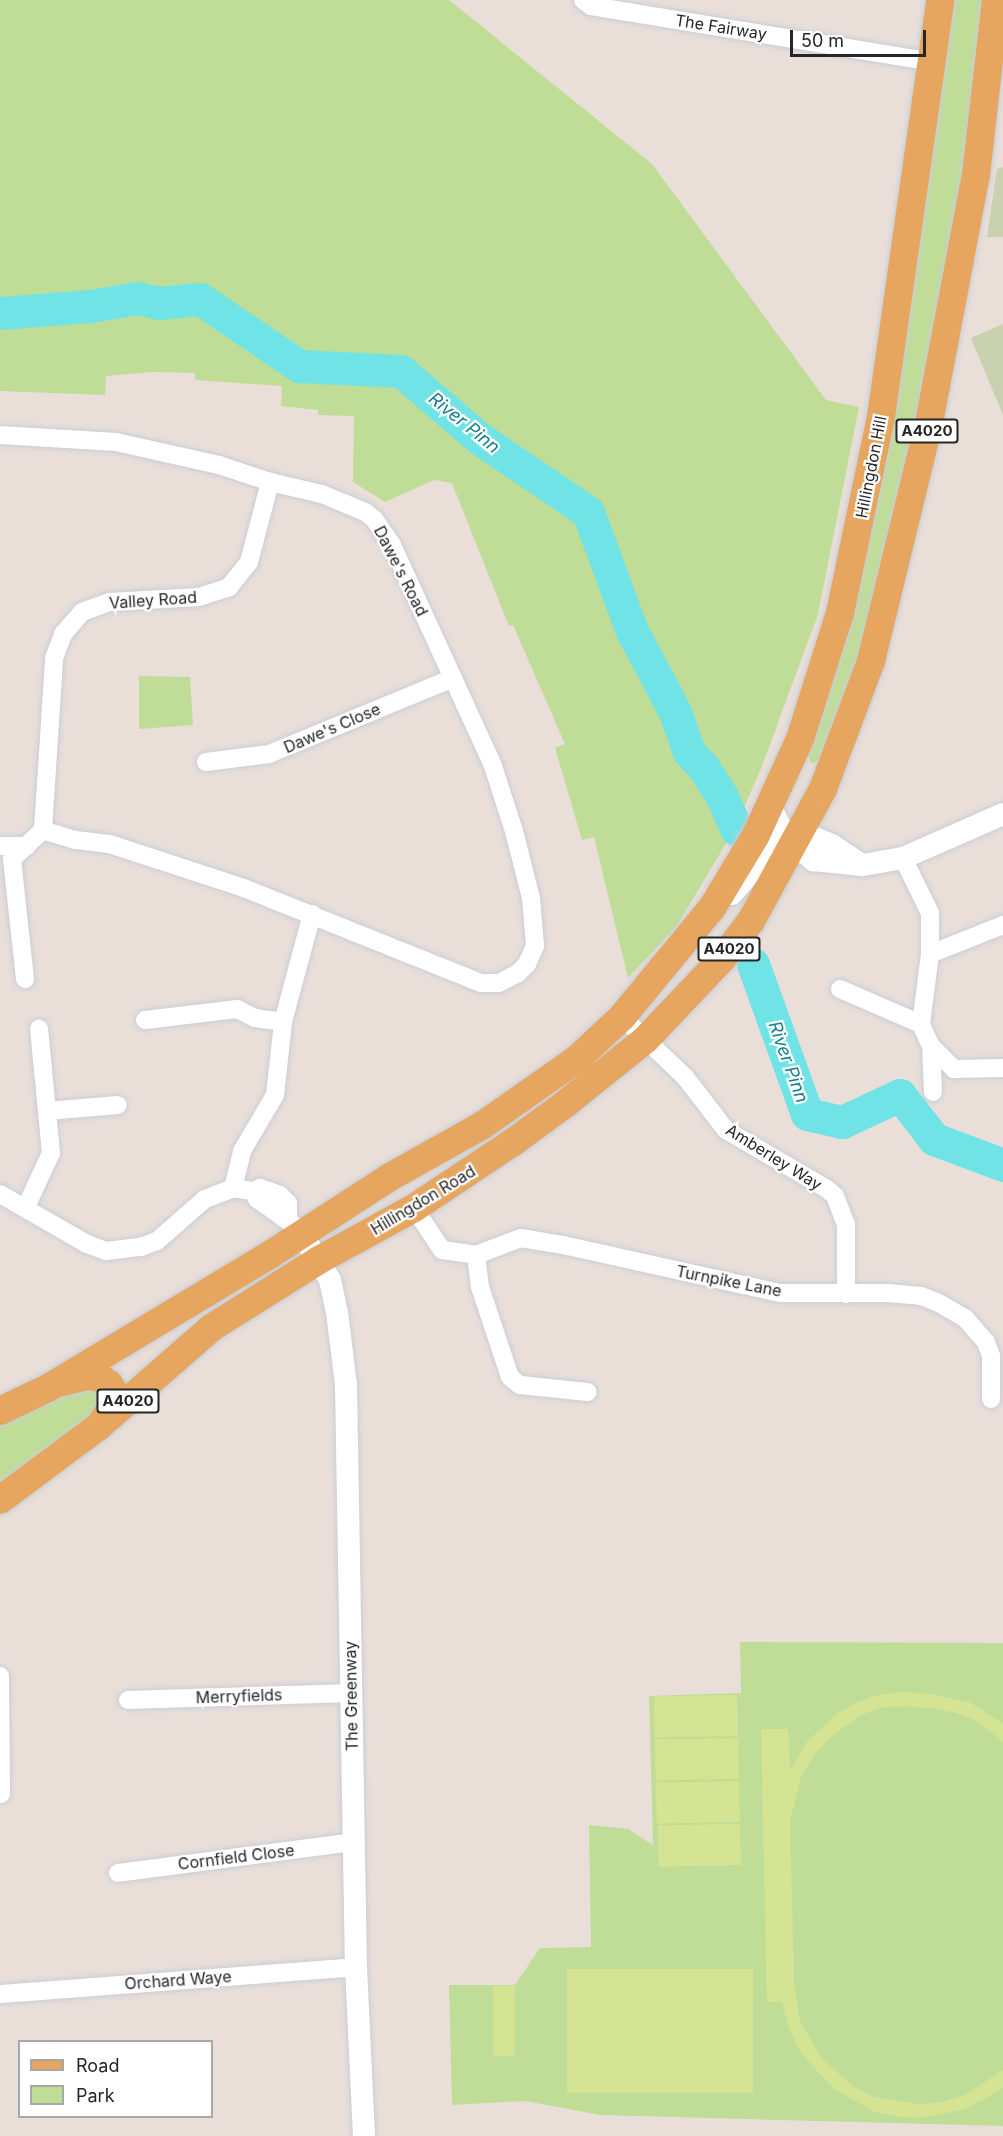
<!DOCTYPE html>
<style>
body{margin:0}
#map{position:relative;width:1003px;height:2136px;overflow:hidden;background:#e9ded8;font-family:Inter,sans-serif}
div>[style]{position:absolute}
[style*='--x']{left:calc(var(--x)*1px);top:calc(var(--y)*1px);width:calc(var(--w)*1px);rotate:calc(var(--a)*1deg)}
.green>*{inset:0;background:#c0dd97}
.cemetery>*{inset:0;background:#c9d1b1}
.pitch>*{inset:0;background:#d5e493;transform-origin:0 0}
.river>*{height:33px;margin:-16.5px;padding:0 16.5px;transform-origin:16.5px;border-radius:16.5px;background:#70e3e6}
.roads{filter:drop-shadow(0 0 2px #c7ced8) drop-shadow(0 0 2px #c7ced8)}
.minor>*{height:18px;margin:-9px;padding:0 9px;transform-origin:9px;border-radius:9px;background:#fff}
.tertiary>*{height:22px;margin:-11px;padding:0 11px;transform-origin:11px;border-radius:11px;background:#fff}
.primary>*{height:28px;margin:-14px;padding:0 14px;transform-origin:14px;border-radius:14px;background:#e7a65f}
span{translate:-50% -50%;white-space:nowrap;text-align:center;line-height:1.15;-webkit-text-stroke:4.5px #fff;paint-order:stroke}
.shield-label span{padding:2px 4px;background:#fff;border:2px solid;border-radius:4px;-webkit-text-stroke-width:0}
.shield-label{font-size:15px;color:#262626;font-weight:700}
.street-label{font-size:16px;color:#262626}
.water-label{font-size:18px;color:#15808c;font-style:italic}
.legend{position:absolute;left:18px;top:2040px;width:195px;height:78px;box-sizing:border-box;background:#fff;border:2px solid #a8a8a8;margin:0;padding:8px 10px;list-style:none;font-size:18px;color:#262626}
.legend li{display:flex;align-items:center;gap:12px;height:30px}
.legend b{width:30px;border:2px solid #a8a8a8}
.scale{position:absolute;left:790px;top:30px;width:136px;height:27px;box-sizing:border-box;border:3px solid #262626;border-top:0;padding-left:8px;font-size:18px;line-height:21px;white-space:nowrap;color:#262626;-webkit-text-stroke:4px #fff;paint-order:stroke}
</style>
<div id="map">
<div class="green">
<i style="clip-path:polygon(0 0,449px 0,652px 164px,826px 400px,859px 407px,818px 614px,761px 769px,733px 832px,676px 927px,628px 978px,594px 837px,582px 840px,555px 748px,565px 744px,513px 625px,509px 626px,452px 483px,434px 480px,385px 502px,353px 482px,354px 416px,318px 415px,318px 410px,281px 406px,282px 386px,195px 380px,195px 373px,153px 372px,106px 376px,105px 395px,0 391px)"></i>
<i style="clip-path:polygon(940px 0,996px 0,976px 175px,839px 748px,812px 764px,800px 739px,840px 613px)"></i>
<i style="clip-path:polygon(139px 676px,190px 677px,193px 725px,139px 729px)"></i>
<i style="clip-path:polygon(87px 1376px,114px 1404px,0 1500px,0 1411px)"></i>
<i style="clip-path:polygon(740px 1642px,1003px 1643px,1003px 2126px,600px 2115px,526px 2101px,452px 2105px,449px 1985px,515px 1985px,540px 1948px,591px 1947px,589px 1825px,628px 1829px,653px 1845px,649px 1696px,741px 1693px)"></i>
</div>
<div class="cemetery">
<i style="clip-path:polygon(1003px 167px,1003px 237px,987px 237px,997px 169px)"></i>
<i style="clip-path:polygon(1003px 324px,1003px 415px,971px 338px)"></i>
</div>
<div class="pitch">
<i style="clip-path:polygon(901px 1692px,932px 1694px,971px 1703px,1003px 1724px,1003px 1742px,979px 1722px,956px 1713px,932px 1708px,896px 1706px,879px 1708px,861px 1715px,828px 1739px,813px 1757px,801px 1777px,790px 1821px,794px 1983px,800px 2022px,822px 2059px,854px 2087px,875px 2097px,919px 2104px,942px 2102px,965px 2095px,1003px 2070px,1003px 2087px,988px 2097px,965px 2109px,922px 2118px,896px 2116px,873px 2111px,833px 2088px,801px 2053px,789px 2028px,782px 2002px,767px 2002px,761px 1729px,788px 1729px,790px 1771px,807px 1742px,835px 1715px,851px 1705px,873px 1696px)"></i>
<i style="left:737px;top:1695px;width:41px;height:83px;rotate:89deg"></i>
<i style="left:738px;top:1738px;width:41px;height:83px;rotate:89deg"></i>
<i style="left:739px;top:1781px;width:41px;height:83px;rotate:89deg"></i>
<i style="left:740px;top:1824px;width:41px;height:82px;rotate:89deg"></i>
<i style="left:567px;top:1969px;width:186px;height:124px"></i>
<i style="left:493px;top:1986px;width:22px;height:70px"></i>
</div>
<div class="river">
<i style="--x:0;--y:313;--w:91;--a:-4.4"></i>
<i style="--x:91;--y:306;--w:47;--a:-9.9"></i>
<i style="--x:137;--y:298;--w:22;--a:13"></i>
<i style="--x:158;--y:303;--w:42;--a:-5.4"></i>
<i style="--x:200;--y:299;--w:120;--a:34.1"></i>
<i style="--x:299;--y:366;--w:102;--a:2.8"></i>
<i style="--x:401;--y:371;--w:103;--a:40.7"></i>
<i style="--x:479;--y:438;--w:132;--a:34.2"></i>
<i style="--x:588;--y:512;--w:125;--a:69.8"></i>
<i style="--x:631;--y:629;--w:94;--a:62.1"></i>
<i style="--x:675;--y:712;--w:42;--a:70.7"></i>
<i style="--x:689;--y:752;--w:22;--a:47"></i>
<i style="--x:704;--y:768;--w:34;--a:58"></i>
<i style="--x:722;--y:797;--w:36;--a:66"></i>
<i style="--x:753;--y:964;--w:159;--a:70.2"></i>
<i style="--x:807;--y:1114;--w:36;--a:13"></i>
<i style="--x:842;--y:1122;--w:64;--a:-25"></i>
<i style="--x:900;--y:1095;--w:56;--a:52.3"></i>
<i style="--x:934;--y:1139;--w:74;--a:20.6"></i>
</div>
<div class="roads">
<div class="minor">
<i style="--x:583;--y:0;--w:10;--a:37"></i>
<i style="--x:591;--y:6;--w:346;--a:9.3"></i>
<i style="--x:0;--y:435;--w:116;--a:3.5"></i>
<i style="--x:116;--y:442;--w:106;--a:12.6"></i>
<i style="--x:219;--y:465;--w:54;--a:18.4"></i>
<i style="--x:270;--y:482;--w:53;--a:13"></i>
<i style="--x:322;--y:494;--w:47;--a:22.7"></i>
<i style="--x:365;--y:512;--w:11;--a:38"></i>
<i style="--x:374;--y:519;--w:32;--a:55"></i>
<i style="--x:392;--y:545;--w:243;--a:65.4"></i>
<i style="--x:493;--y:766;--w:68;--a:72.1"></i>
<i style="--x:514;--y:831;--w:69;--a:75.8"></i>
<i style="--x:531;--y:898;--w:48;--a:85.2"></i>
<i style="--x:535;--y:946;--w:20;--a:114"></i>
<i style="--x:527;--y:964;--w:13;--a:135"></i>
<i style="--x:518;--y:973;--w:21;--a:152"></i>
<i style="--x:499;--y:983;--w:18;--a:180"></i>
<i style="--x:481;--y:983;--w:255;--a:-158.2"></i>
<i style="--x:244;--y:888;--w:142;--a:-161.9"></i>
<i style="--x:109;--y:844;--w:34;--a:-173"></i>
<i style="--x:75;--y:840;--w:34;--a:-163"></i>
<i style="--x:206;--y:762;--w:64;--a:-7.2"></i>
<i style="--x:269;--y:754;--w:199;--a:-22.4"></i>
<i style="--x:0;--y:846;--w:27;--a:0"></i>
<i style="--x:903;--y:858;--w:61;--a:63.9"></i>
<i style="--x:930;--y:913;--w:41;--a:90"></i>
<i style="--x:930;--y:954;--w:71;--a:97.3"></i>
<i style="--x:921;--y:1024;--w:24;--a:66"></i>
<i style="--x:931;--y:1046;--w:33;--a:45"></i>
<i style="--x:954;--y:1069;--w:49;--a:-1.2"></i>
<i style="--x:930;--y:954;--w:79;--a:-21.7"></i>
<i style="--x:25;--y:979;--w:121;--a:-96.2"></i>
<i style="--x:12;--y:859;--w:42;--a:-43.1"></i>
<i style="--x:43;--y:830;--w:172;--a:-86.3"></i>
<i style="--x:54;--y:658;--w:26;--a:-69"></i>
<i style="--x:63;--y:634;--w:29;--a:-49"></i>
<i style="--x:82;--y:612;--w:30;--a:-20"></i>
<i style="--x:110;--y:602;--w:89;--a:-3.2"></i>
<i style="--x:199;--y:597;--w:32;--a:-18"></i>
<i style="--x:229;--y:587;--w:32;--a:-51"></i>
<i style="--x:249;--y:562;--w:83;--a:-75.3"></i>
<i style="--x:840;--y:989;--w:88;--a:23.4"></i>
<i style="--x:622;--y:1017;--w:87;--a:43.6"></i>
<i style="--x:685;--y:1077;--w:67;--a:52.3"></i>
<i style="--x:726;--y:1130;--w:117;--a:30.3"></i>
<i style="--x:827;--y:1189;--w:11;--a:41"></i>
<i style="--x:835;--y:1196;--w:30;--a:69"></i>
<i style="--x:846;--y:1224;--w:70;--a:90"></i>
<i style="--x:145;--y:1020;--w:93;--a:-6.8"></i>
<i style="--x:237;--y:1009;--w:20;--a:27"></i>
<i style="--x:255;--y:1018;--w:28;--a:8"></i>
<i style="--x:931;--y:1046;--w:46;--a:87.5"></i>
<i style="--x:47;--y:1111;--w:71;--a:-4.8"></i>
<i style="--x:233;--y:1188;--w:38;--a:-76"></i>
<i style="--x:242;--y:1151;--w:65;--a:-59.5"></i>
<i style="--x:275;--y:1095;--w:73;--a:-83.7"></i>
<i style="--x:283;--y:1022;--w:112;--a:-75"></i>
<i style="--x:253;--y:1191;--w:9;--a:63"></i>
<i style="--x:257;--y:1199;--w:47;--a:35.4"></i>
<i style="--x:0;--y:1194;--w:100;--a:29.9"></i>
<i style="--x:87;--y:1244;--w:20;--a:20"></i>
<i style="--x:106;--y:1251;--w:35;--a:-7"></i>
<i style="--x:141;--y:1247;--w:17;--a:-21"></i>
<i style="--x:157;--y:1241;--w:64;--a:-41.2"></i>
<i style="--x:205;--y:1199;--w:30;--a:-21"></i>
<i style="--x:233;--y:1188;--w:20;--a:9"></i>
<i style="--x:253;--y:1191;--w:8;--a:-23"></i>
<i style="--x:260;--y:1188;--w:21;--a:19"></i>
<i style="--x:280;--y:1195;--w:11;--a:45"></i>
<i style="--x:288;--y:1203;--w:16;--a:90"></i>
<i style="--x:26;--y:1207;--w:60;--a:-65.2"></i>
<i style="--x:51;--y:1153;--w:125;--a:-95.5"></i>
<i style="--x:414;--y:1208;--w:50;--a:56.3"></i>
<i style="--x:442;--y:1250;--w:34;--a:8"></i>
<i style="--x:476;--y:1255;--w:48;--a:-20.7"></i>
<i style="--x:521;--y:1238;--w:43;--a:9.5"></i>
<i style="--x:563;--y:1245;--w:222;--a:12.5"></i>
<i style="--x:780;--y:1293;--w:108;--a:0"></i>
<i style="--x:888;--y:1293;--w:33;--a:5"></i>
<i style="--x:921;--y:1296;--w:17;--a:21"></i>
<i style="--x:937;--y:1302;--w:32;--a:30"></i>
<i style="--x:965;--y:1318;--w:32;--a:49"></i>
<i style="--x:986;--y:1342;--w:15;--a:70"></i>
<i style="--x:991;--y:1356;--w:43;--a:90"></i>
<i style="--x:476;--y:1255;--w:32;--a:83"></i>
<i style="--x:480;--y:1287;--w:95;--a:71.6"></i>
<i style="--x:510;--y:1377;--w:13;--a:39"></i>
<i style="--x:520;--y:1385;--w:68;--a:5.9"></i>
<i style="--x:0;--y:1676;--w:118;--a:89.5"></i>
<i style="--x:128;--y:1700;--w:223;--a:-1.8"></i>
<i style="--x:118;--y:1873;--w:237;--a:-7.5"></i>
<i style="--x:0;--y:1994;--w:357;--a:-4.3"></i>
</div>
<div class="tertiary">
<i style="--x:770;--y:807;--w:32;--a:62"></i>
<i style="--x:785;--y:835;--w:38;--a:42"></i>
<i style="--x:813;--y:860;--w:50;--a:5.7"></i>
<i style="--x:863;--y:865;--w:41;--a:-9.9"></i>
<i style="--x:903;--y:858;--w:109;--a:-23.7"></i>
<i style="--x:732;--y:894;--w:59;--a:-49.8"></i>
<i style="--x:770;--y:849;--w:11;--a:-34"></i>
<i style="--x:779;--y:843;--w:15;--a:8"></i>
<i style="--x:794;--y:845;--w:20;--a:-24"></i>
<i style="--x:812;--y:837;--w:22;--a:22"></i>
<i style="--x:832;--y:845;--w:36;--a:34"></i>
<i style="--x:302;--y:1234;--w:54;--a:58.7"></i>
<i style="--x:330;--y:1280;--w:33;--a:78"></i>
<i style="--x:337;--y:1312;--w:74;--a:83"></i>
<i style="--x:346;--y:1385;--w:582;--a:89.02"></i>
<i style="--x:356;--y:1967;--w:169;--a:87.3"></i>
</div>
<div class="primary">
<i style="--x:63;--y:1382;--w:25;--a:-14"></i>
<i style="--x:87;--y:1376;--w:12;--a:5"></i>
<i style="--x:99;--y:1377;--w:12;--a:35"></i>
<i style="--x:109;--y:1384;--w:9;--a:58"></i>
<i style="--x:114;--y:1392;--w:12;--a:90"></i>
<i style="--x:114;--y:1404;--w:22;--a:124"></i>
<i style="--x:0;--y:1411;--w:53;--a:-25.6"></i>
<i style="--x:48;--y:1388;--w:257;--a:-31"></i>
<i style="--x:268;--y:1256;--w:145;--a:-32.9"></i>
<i style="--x:390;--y:1177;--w:107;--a:-29.2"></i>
<i style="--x:483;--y:1125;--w:115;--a:-35.1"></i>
<i style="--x:577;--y:1059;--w:62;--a:-43"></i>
<i style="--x:622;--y:1017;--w:141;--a:-50.5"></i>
<i style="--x:712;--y:908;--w:85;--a:-58.9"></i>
<i style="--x:756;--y:835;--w:106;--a:-65.4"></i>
<i style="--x:800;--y:739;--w:132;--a:-72.4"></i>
<i style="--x:840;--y:613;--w:200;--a:-78.2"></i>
<i style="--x:881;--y:417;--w:421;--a:-81.9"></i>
<i style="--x:0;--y:1500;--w:122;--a:-36.7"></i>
<i style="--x:98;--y:1427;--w:150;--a:-41.2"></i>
<i style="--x:211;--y:1328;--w:128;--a:-32.2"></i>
<i style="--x:319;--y:1260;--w:108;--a:-28.7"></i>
<i style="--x:414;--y:1208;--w:118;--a:-33.6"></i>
<i style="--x:512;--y:1143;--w:66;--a:-36.3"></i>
<i style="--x:565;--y:1104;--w:104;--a:-38.7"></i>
<i style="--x:646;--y:1039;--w:110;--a:-46.5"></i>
<i style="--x:722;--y:959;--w:48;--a:-52.7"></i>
<i style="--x:751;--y:921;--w:150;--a:-61.4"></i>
<i style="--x:823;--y:789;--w:137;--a:-69.4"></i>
<i style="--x:871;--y:661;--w:245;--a:-76.3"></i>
<i style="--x:929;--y:423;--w:252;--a:-79.3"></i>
<i style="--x:976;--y:175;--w:176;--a:-83.5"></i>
</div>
</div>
<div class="shield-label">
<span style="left:927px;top:431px">A4020</span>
<span style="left:729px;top:949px">A4020</span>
<span style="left:128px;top:1401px">A4020</span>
</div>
<div class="street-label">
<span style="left:721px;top:27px;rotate:9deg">The Fairway</span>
<span style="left:871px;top:467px;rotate:-79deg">Hillingdon Hill</span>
<span style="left:401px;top:571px;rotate:63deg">Dawe's Road</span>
<span style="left:153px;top:600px;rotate:-4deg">Valley Road</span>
<span style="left:332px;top:728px;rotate:-23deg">Dawe's Close</span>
<span style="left:774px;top:1157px;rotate:32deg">Amberley Way</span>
<span style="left:423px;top:1200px;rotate:-31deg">Hillingdon Road</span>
<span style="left:729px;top:1281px;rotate:11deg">Turnpike Lane</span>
<span style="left:239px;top:1696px;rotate:-2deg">Merryfields</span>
<span style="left:351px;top:1696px;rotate:-91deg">The Greenway</span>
<span style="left:236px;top:1857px;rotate:-7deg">Cornfield Close</span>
<span style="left:178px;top:1980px;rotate:-4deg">Orchard Waye</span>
</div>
<div class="water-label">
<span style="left:464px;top:423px;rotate:39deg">River Pinn</span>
<span style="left:788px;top:1062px;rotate:70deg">River Pinn</span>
</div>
<ul class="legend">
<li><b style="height:8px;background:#e7a65f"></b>Road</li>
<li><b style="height:16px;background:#c0dd97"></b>Park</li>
</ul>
<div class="scale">50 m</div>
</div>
